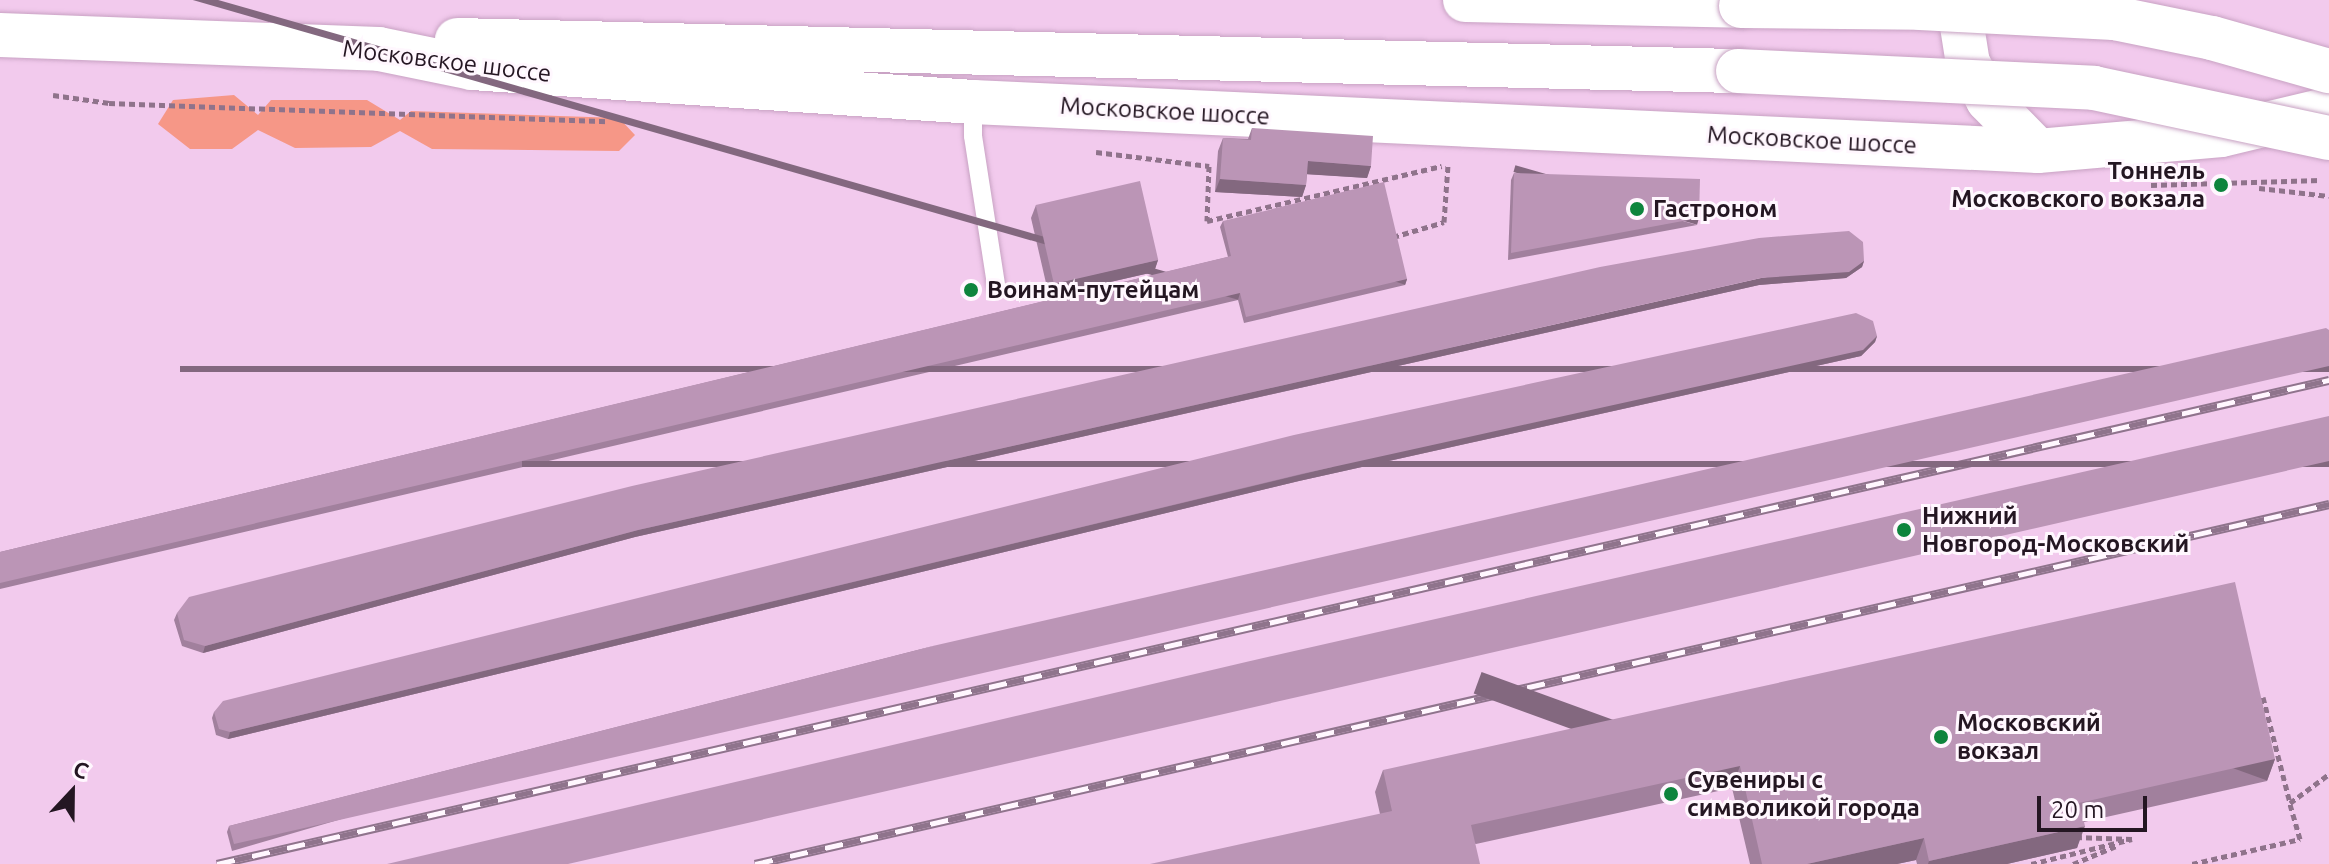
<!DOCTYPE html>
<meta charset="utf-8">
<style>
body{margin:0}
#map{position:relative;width:2329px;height:864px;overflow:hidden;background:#f2caed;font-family:Ubuntu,sans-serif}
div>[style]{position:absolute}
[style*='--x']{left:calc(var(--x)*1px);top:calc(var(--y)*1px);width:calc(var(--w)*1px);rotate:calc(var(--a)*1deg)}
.green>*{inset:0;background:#f69787}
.path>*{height:5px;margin-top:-2.5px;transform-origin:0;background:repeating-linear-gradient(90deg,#8f738b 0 6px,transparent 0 10px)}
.roads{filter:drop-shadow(0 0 2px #c8a2c3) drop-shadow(0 0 2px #c8a2c3)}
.service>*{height:18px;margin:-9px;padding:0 9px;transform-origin:9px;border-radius:9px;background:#fff}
.secondary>*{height:44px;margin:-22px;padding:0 22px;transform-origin:22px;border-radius:22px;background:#fff}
.rail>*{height:9px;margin-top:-4.5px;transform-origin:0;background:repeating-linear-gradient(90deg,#fff7fe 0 18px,#8f748c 0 36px);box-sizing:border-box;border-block:2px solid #8f748c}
.bridges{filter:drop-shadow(0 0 2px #c8a2c3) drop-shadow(0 0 2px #c8a2c3)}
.secondary-bridge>*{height:44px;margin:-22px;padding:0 22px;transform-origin:22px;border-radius:22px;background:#fff}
.wall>*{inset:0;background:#a1809d}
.shaded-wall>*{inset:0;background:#83687f;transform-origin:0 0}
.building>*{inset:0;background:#bb95b6;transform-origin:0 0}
.dots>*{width:22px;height:22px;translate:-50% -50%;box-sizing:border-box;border:4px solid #fff7fe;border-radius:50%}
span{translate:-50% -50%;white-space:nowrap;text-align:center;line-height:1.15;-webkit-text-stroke:6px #fff7fe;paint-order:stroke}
.street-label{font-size:24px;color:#241622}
.poi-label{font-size:24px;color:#241622;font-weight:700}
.right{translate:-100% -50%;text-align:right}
.left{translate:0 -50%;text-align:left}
.north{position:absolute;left:32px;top:752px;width:80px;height:80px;-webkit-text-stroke:6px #fff7fe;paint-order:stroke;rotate:22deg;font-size:22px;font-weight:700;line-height:32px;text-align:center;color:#241622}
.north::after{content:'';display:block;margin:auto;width:28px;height:36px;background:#241622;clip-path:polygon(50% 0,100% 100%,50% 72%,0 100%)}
.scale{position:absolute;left:2037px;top:796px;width:110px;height:36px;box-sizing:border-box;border:4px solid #241622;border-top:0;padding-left:10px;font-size:24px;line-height:28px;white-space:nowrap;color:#241622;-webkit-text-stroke:6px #fff7fe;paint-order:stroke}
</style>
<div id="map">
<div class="green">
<i style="clip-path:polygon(234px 95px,258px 115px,271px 100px,367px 100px,400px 120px,411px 111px,619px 118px,635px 135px,619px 151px,432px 149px,400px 131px,371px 147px,295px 148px,258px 130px,232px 149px,190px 149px,158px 124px,173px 100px)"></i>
</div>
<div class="path">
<i style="--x:53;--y:95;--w:57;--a:8.1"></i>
<i style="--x:109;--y:103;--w:499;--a:2.1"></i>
<i style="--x:1096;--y:152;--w:114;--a:7.1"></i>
<i style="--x:1209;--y:166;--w:55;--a:92.1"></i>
<i style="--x:1207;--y:221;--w:241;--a:-13.2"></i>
<i style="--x:2151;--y:185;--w:170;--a:-1.7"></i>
<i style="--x:2259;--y:188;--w:70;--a:6.5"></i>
<i style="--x:1393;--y:237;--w:53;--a:-16.4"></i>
<i style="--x:1444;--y:222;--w:57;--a:-86"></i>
<i style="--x:2263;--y:697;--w:109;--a:75.7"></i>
<i style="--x:2010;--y:863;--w:1;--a:90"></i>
<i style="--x:2031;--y:864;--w:104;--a:-13.9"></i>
<i style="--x:2132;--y:839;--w:57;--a:-178"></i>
<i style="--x:2073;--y:864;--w:47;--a:-22.7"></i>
<i style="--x:2192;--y:864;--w:111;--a:-13"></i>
<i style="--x:2300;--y:839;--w:37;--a:-106"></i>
<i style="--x:2290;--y:803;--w:49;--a:-36.6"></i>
</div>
<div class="roads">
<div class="service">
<i style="--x:973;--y:102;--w:34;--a:90"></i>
<i style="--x:973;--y:136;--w:151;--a:81.2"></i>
</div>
<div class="secondary">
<i style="--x:1465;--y:0;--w:276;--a:1.2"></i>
<i style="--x:1966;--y:0;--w:26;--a:99"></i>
<i style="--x:1962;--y:26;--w:37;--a:81"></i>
<i style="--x:1968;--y:63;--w:42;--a:61.6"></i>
<i style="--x:1988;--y:100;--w:71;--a:45.6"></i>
<i style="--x:0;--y:35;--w:379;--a:2.1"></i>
<i style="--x:379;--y:49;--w:95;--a:11.5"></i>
<i style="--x:472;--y:68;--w:502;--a:3.88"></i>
<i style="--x:973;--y:102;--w:1066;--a:2.63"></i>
<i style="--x:2038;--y:151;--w:184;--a:-5"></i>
<i style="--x:2221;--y:135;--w:111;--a:-13.5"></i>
<i style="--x:457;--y:40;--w:1281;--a:1.39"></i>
</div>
</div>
<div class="rail">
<i style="--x:217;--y:864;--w:2167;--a:-12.91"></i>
<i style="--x:755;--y:864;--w:1615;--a:-12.88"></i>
</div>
<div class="bridges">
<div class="secondary-bridge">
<i style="--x:1741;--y:6;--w:179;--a:0.6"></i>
<i style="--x:1920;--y:8;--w:194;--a:3"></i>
<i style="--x:2114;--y:18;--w:100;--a:11.5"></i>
<i style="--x:2212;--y:38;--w:122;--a:15.8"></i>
<i style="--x:1738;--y:71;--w:356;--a:2.7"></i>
<i style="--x:2094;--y:88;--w:240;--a:12"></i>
</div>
</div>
<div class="wall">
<i style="clip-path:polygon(1252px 128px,1371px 166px,1367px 178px,1307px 174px,1306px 185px,1302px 197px,1215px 192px,1218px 151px,1223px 138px,1248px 139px)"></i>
<i style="clip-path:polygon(1514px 173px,1697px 225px,1508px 260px,1511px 180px)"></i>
<i style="clip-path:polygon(1036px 205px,1158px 260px,1154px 272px,1049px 296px,1031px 218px)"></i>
<i style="clip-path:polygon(1223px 221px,1407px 279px,1405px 285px,1244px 323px,1238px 300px,0 589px,0 552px,1228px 257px,1220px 227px)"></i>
<i style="clip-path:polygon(1864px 261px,1862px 267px,1846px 278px,1759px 285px,635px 537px,203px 653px,182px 646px,174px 620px,177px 613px)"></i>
<i style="clip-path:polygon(1877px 336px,1875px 342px,1861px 356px,1299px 481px,228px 739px,216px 735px,212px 718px,214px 712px)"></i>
<i style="clip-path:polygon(937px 645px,232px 851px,227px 832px,229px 826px)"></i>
<i style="clip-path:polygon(2275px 759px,2267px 781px,2084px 822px,2077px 848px,2007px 864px,1917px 864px,1916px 860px,1897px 864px,1750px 864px,1732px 788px,1476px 844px,1380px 814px,1375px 792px,1383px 770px)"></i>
</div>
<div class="shaded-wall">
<i style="clip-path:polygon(1308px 161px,1371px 166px,1367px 178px,1303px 174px)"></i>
<i style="clip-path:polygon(1220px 179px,1306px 185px,1302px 197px,1215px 192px)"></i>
<i style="left:1699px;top:218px;width:7px;height:191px;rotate:106deg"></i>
<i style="clip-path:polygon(1158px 260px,1154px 272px,1049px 296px,1054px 283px)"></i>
<i style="clip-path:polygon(1864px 261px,1862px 267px,1846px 278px,1759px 285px,635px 537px,203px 653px,205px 646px,638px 530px,1761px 278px)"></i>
<i style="left:1407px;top:279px;width:6px;height:165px;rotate:108deg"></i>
<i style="left:1240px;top:293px;width:7px;height:1273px;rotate:106deg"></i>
<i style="clip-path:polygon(1877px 336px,1875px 342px,1861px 356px,1299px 481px,228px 739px,230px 732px)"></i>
<i style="left:2329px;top:366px;width:6px;height:2149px;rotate:90deg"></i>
<i style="left:2329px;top:461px;width:6px;height:1807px;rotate:90deg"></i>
<i style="left:2275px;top:759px;width:23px;height:201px;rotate:110deg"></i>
<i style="left:1740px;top:766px;width:23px;height:275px;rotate:110deg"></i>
<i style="clip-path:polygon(2085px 826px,2077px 848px,2007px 864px,1928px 864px,1929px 861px)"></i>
<i style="clip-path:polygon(1924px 838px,1916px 860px,1897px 864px,1807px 864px)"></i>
</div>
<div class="building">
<i style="clip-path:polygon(1252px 128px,1373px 136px,1371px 166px,1308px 161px,1306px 185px,1220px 179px,1223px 138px,1251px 140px)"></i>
<i style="clip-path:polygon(1514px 173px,1700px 179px,1699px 218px,1511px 253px)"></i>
<i style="left:1140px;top:181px;width:81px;height:107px;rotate:77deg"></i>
<i style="clip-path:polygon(1384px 182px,1407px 279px,1246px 317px,1240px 293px,0 583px,0 552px,1231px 256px,1223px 221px)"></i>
<i style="clip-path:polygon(1849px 231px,1863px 242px,1864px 261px,1849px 272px,1761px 278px,638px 530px,205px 646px,184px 640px,177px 613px,189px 597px,632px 486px,1600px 267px,1759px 238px)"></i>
<i style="clip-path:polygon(1856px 313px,1873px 321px,1877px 336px,1863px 350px,1301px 474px,230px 732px,219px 729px,214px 712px,223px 701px,1294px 435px)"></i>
<i style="clip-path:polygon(2326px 328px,2329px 330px,2329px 366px,234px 844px,229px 826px,937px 645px)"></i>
<i style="clip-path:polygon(2329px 416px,2329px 461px,568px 864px,387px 864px,1246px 662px)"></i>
<i style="clip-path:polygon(2235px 582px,2275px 759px,2079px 803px,2085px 826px,1929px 861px,1924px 838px,1807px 864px,1762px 864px,1740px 766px,1471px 825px,1480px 864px,1150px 864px,1392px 811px,1383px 770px)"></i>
</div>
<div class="dots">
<i style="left:2221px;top:185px;background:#0e843d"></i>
<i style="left:1637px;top:209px;background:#0e843d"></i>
<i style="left:971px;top:290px;background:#0e843d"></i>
<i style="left:1904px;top:530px;background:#0e843d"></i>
<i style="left:1941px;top:737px;background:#0e843d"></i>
<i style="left:1671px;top:794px;background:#0e843d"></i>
</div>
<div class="street-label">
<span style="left:447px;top:61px;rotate:7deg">Московское шоссе</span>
<span style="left:1165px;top:111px;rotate:3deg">Московское шоссе</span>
<span style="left:1812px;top:140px;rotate:3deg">Московское шоссе</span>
</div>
<div class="poi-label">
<span class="right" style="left:2205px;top:185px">Тоннель<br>Московского вокзала</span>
<span class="left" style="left:1653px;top:209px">Гастроном</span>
<span class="left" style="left:987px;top:290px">Воинам-путейцам</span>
<span class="left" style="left:1922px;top:530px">Нижний<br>Новгород-Московский</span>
<span class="left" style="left:1957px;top:737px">Московский<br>вокзал</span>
<span class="left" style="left:1687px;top:794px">Сувениры с<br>символикой города</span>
</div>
<div class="north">С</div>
<div class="scale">20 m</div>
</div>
